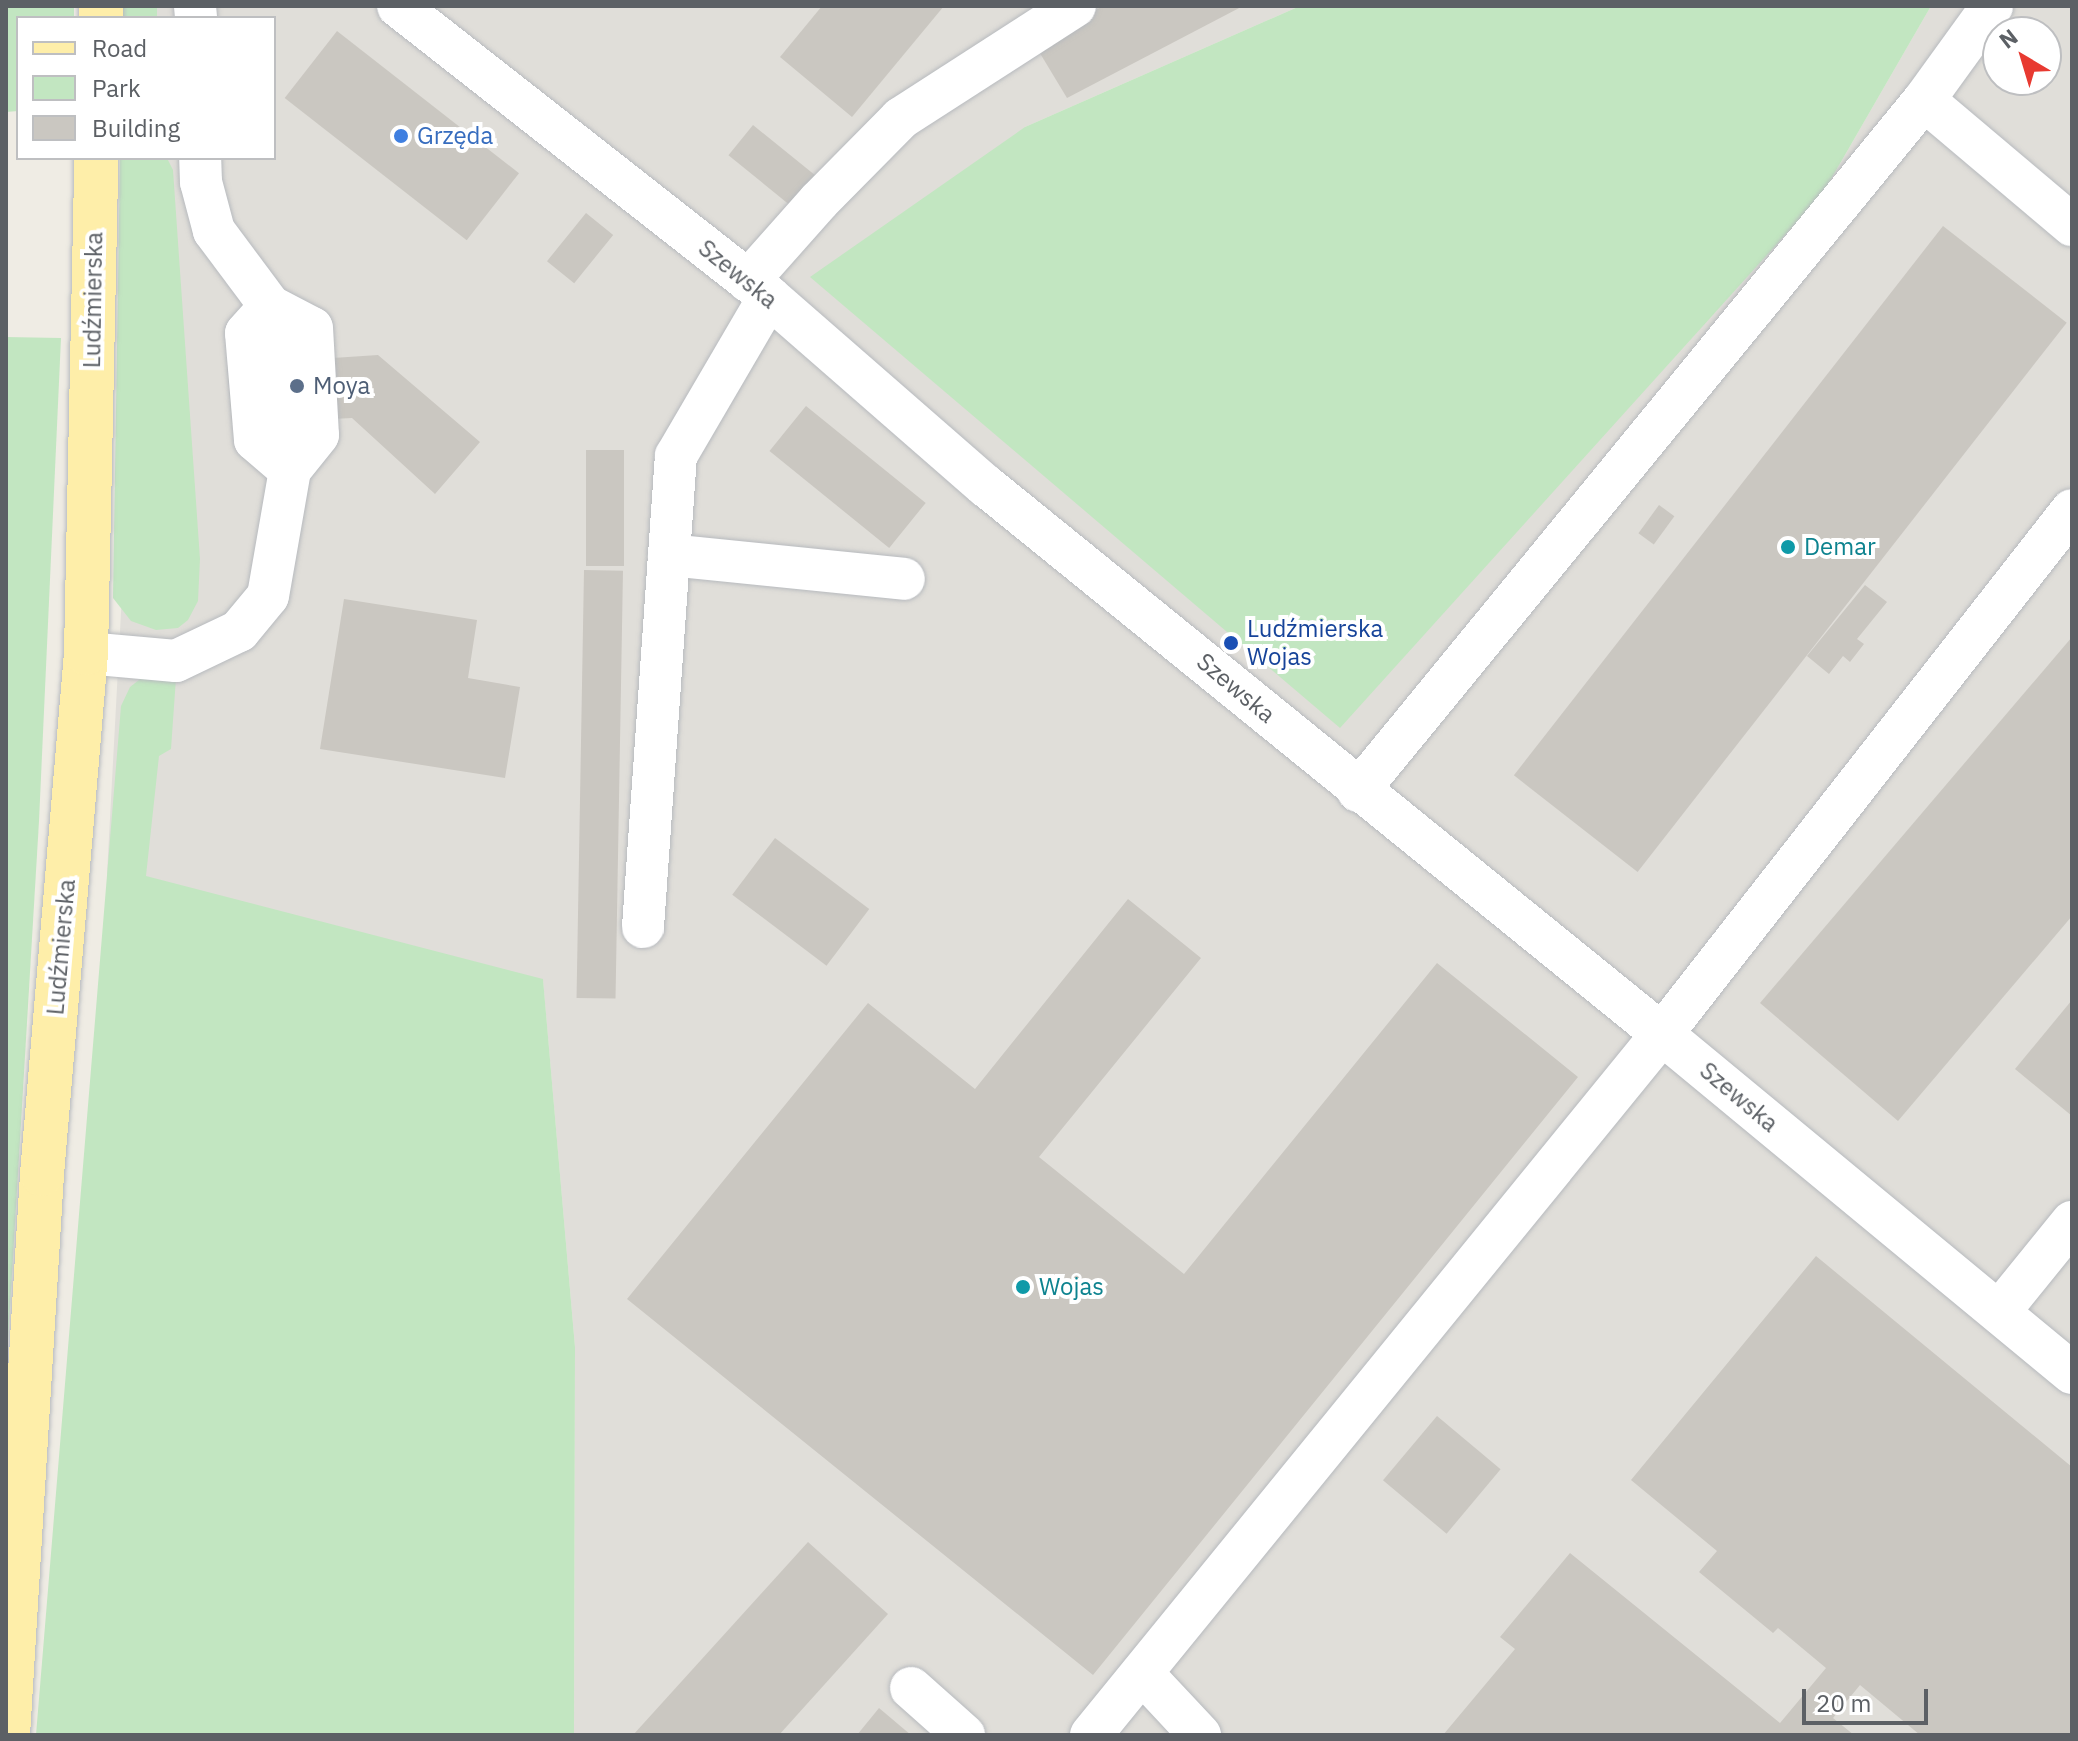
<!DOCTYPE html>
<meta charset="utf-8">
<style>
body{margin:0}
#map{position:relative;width:2078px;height:1741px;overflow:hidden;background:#efece4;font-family:"IBM Plex Sans",sans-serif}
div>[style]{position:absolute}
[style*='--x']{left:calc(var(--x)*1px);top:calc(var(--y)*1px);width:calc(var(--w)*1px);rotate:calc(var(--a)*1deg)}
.industrial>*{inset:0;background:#e0ded9}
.green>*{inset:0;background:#c2e6c1;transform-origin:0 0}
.building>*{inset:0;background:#cac7c1;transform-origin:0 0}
.roads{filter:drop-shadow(0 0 2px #b7babe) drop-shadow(0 0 2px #b7babe)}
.minor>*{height:42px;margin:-21px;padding:0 21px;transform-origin:21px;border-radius:21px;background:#fff}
.major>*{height:44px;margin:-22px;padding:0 22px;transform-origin:22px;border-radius:22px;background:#feeea9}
.dots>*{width:22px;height:22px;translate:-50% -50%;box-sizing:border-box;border:4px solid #fff;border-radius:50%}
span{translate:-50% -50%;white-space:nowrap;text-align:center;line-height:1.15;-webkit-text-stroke:8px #fff;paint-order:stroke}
.shop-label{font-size:24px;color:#366cbe}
.left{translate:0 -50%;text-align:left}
.street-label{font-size:24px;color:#5c6065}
.service-label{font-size:24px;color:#4e5e75}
.culture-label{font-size:24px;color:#0d838f}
.transit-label{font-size:24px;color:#164399}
.frame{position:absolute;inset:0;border:8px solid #5c6065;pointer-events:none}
.legend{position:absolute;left:16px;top:16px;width:260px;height:144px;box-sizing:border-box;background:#fff;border:2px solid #bebfc1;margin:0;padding:10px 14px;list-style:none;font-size:24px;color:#5c6065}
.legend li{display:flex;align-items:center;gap:16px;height:40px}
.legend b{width:40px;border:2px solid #bebfc1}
.north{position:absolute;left:1982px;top:16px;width:80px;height:80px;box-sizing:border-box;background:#fff;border:2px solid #bebfc1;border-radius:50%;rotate:322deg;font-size:22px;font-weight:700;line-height:32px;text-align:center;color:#5c6065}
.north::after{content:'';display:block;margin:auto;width:28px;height:36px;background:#e83a31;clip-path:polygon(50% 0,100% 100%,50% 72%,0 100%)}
.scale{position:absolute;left:1802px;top:1689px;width:126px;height:36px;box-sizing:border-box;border:4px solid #5c6065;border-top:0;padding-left:10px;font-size:24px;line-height:28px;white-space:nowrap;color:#5c6065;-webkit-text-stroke:6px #fff;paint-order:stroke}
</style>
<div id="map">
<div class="industrial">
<i style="clip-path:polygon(evenodd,136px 6px,1300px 6px,1025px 127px,1823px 193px,1931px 6px,2072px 6px,2072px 1735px,574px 1735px,575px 1347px,543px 980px,107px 874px,125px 538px,126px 158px,274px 158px,274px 18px,135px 18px,136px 6px,1998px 32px,2046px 32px,2046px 80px,1998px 80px,1998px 32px)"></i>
</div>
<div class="green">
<i style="clip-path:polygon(6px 6px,74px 6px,74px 18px,18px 18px,18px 111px,6px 112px)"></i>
<i style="left:122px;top:6px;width:35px;height:12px"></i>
<i style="clip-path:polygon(1300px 6px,1931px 6px,1823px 193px,1340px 728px,810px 277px,1025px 127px)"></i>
<i style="clip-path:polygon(120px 158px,167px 158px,173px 170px,200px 559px,198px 601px,188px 620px,178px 628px,156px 630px,131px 621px,113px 598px)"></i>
<i style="clip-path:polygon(6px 337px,61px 338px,39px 821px,6px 1375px)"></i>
<i style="clip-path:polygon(144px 676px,176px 678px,171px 749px,159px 756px,146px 876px,543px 979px,575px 1347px,574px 1735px,36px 1735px,121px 706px,130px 687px)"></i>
</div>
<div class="building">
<i style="clip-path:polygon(822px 6px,944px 6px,852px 117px,780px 57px)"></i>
<i style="clip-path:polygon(1103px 6px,1243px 6px,1067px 98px,1035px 45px)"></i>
<i style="left:337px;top:31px;width:231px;height:85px;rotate:38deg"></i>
<i style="left:753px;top:125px;width:80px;height:39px;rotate:39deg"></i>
<i style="left:586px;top:213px;width:35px;height:62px;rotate:39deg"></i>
<i style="left:1943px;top:226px;width:157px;height:697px;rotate:38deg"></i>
<i style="clip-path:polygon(378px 355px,480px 442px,435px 494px,352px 418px,232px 424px,227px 365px)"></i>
<i style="left:806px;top:406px;width:154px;height:58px;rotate:39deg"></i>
<i style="left:586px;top:450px;width:38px;height:116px"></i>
<i style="left:1659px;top:505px;width:19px;height:35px;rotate:36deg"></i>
<i style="left:584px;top:570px;width:39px;height:428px;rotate:1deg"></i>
<i style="clip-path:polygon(1865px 585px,1887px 602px,1857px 639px,1864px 644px,1850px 662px,1843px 656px,1829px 674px,1807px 656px)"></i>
<i style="clip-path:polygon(344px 599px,477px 620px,468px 678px,520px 687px,505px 778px,320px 749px)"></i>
<i style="clip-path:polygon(2072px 637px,2072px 916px,1898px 1121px,1760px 1003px)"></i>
<i style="left:775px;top:838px;width:118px;height:71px;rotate:37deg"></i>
<i style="clip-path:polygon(1128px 899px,1201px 958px,1039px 1157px,1184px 1274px,1437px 963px,1578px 1077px,1093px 1675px,627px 1299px,868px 1003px,975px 1089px)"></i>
<i style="clip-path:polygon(2072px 1000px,2072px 1116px,2015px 1069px)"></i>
<i style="clip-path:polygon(1816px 1256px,2072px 1467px,2072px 1735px,1920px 1735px,1860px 1685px,1833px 1718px,1854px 1735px,1443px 1735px,1515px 1649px,1500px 1637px,1570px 1553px,1780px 1723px,1826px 1668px,1778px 1628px,1773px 1633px,1699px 1572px,1717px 1551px,1631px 1480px)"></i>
<i style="left:1437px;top:1416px;width:83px;height:84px;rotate:40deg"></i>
<i style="clip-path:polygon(808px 1542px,888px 1614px,779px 1735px,633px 1735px)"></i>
<i style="clip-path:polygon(879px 1708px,911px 1735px,857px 1735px)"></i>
</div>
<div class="roads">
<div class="minor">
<i style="--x:195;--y:6;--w:12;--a:85"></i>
<i style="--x:398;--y:6;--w:472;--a:38.1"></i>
<i style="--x:769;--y:297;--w:288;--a:41.1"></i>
<i style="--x:986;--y:486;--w:870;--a:39.03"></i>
<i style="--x:1662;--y:1034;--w:532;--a:39.58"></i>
<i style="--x:1924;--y:100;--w:194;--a:40.2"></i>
<i style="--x:748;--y:281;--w:107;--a:-48.4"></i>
<i style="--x:819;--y:201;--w:117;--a:-45.3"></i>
<i style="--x:901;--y:118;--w:207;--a:-32.8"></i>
<i style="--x:669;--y:555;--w:236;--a:5.8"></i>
<i style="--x:86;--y:653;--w:90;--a:5.1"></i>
<i style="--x:176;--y:661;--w:70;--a:-25.5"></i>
<i style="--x:239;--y:631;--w:45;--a:-50.4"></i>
<i style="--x:268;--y:596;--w:128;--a:-80.1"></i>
<i style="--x:290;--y:470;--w:147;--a:-93.5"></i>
<i style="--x:281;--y:323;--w:20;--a:-123"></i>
<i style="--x:270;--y:306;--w:47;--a:27.6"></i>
<i style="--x:312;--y:328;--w:107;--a:86.8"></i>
<i style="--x:318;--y:435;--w:45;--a:128.7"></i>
<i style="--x:290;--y:470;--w:46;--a:-139.4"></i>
<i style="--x:255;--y:440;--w:107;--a:-94.8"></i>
<i style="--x:246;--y:333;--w:36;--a:-48"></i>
<i style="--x:270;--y:306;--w:94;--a:-126.7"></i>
<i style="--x:214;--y:231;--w:51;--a:-104.9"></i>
<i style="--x:201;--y:182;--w:24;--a:-92"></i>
<i style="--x:1358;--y:791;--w:893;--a:-50.68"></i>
<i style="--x:1924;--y:100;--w:116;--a:-54.1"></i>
<i style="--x:643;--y:927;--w:472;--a:-86"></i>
<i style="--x:676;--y:456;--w:184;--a:-59.7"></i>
<i style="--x:1999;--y:1312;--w:116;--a:-51"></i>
<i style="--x:1142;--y:1673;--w:85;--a:46.9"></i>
<i style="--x:911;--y:1688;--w:71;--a:41.6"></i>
<i style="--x:1091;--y:1735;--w:904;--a:-50.84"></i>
<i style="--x:1662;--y:1034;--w:665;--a:-51.96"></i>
</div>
<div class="major">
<i style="--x:101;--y:18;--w:12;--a:-90"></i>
<i style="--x:8;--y:1735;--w:562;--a:-86.53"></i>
<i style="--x:42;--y:1174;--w:523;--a:-85.17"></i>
<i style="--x:86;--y:653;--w:495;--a:-88.8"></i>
</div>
</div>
<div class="dots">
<i style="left:401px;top:136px;background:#3f7fe0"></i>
<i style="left:297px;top:386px;background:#5c6f8a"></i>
<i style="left:1788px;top:547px;background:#0f9aa8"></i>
<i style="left:1231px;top:643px;background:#1a4fb4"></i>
<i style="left:1023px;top:1287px;background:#0f9aa8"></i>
</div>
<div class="shop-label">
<span class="left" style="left:417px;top:136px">Grzęda</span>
</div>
<div class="street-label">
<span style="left:738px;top:274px;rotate:39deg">Szewska</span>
<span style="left:93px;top:300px;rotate:-89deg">Ludźmierska</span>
<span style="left:1236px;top:688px;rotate:40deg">Szewska</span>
<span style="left:61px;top:947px;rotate:-85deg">Ludźmierska</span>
<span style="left:1739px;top:1097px;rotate:40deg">Szewska</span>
</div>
<div class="service-label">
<span class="left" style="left:313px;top:386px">Moya</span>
</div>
<div class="culture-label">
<span class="left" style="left:1804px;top:547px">Demar</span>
<span class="left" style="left:1039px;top:1287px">Wojas</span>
</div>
<div class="transit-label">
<span class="left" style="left:1247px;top:643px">Ludźmierska<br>Wojas</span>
</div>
<div class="frame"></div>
<ul class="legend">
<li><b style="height:10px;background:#feeea9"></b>Road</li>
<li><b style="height:22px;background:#c2e6c1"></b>Park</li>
<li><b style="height:22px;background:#cac7c1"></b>Building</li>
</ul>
<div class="north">N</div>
<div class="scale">20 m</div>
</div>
